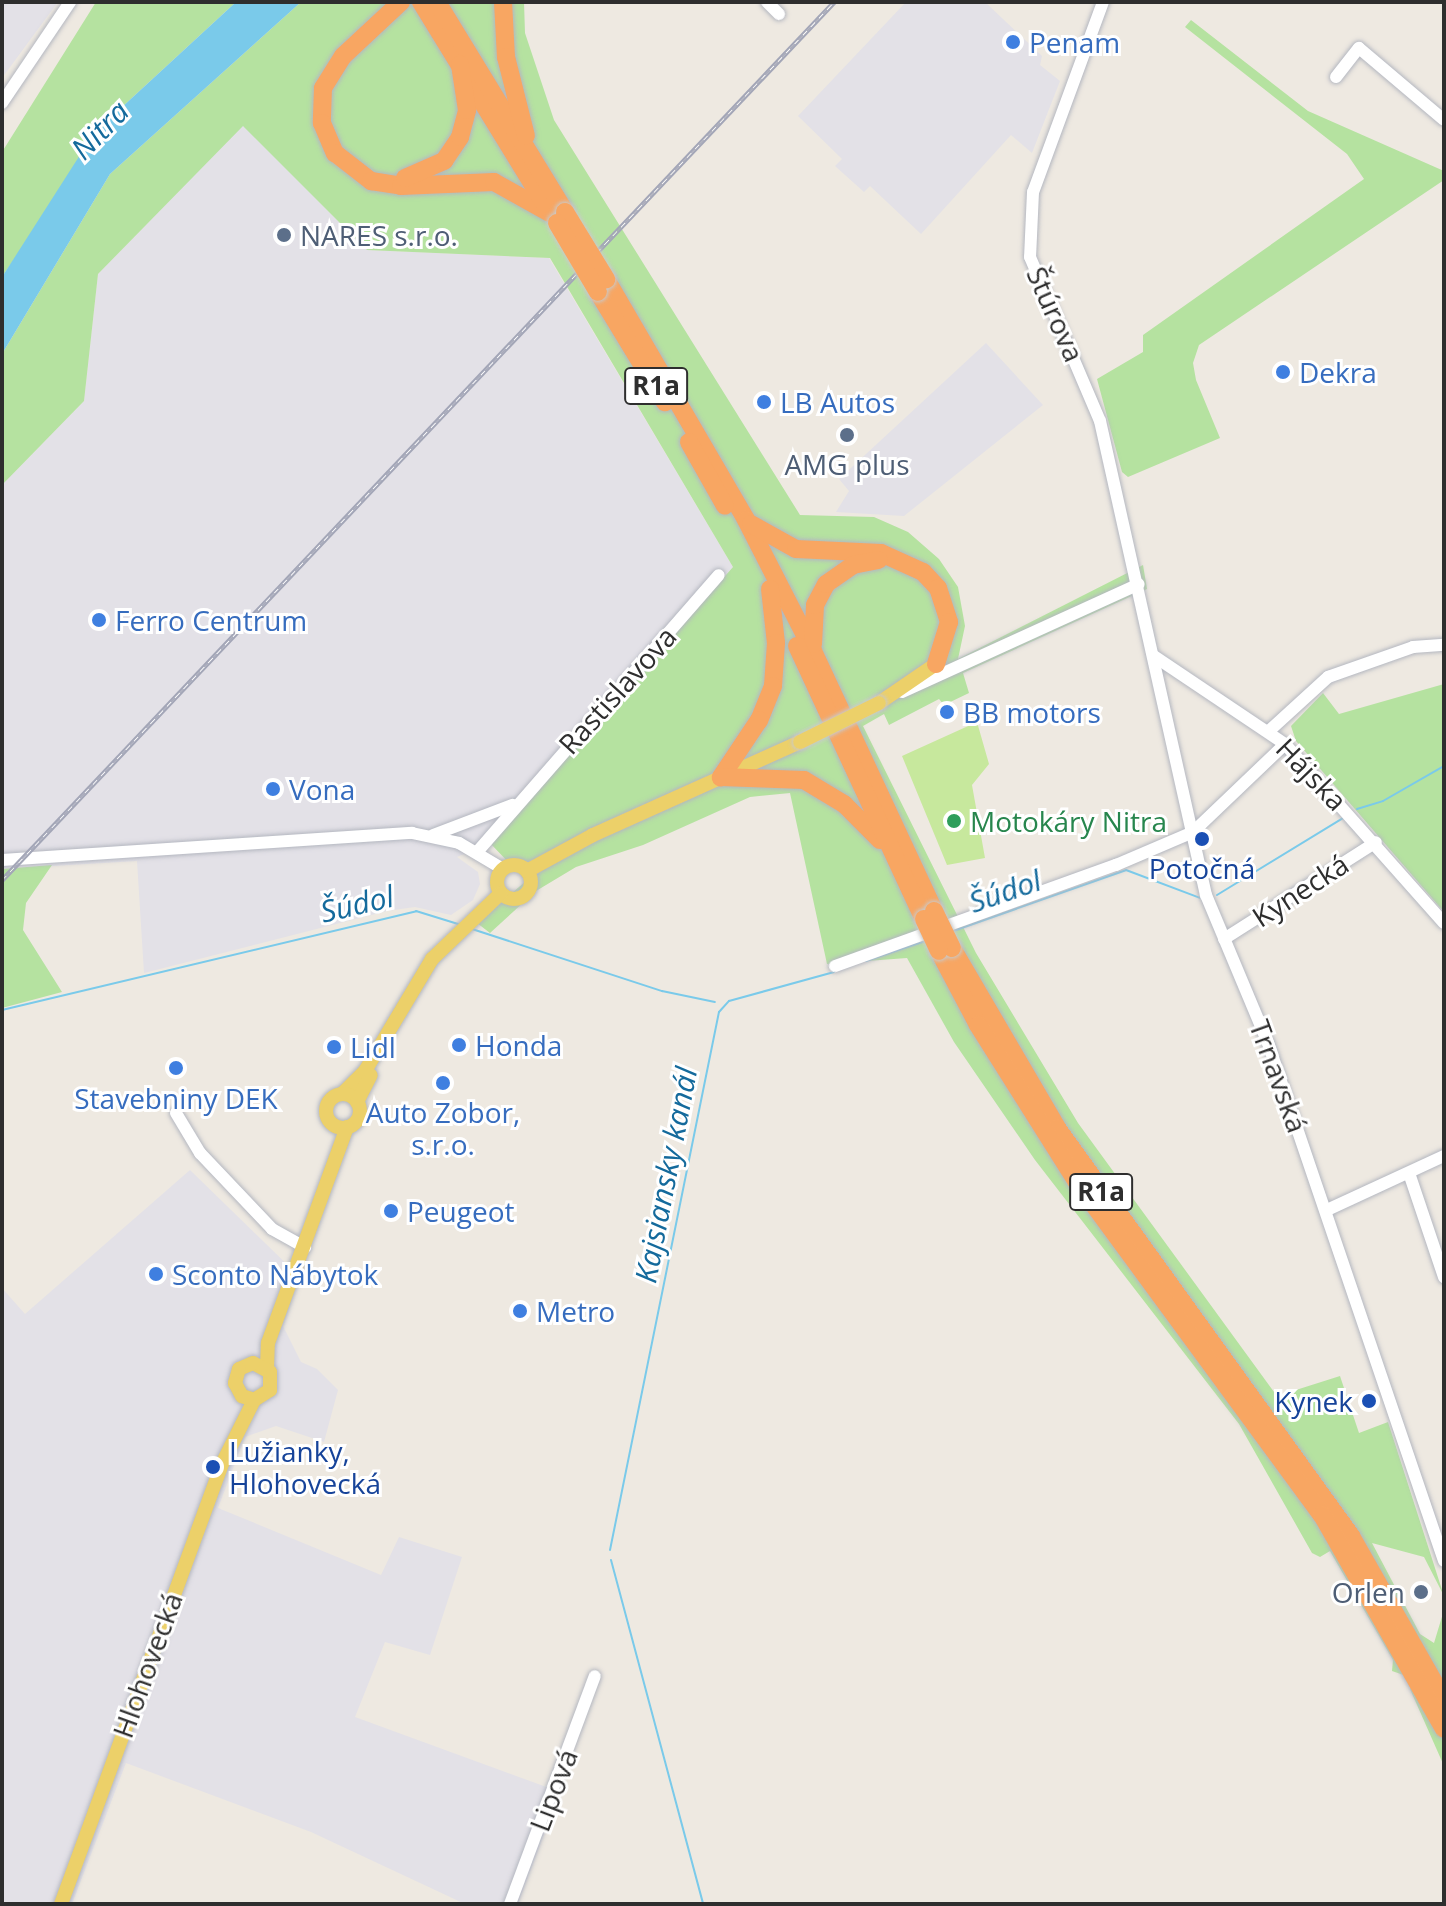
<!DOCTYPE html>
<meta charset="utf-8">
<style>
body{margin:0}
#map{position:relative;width:1446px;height:1906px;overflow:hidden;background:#eee9e1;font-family:"Open Sans",sans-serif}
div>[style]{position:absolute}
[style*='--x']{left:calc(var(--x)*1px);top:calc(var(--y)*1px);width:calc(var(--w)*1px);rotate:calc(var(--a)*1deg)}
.industrial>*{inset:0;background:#e3e1e7}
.green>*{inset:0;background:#b5e2a0}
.pitch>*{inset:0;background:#c7e89d}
.water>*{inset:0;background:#7acaea}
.stream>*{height:2px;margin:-1px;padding:0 1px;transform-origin:1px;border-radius:1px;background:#7acaea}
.roads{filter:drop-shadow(0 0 2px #b4b7c0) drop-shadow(0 0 2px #b4b7c0)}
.minor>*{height:12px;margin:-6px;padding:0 6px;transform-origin:6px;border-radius:6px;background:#fff}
.major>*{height:14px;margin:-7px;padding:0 7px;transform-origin:7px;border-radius:7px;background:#ecd069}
.major>.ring{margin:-7px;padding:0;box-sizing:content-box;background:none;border:14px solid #ecd069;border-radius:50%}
.highway>*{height:18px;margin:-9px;padding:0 9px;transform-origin:9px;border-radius:9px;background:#f8a662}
.rail>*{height:5px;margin-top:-2.5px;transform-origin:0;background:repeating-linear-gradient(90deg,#fff 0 6px,#a3a6b7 0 12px);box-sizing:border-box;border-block:2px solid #a3a6b7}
.bridges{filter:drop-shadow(0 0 2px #c9c9c9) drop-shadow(0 0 2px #c9c9c9)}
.major-bridge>*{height:14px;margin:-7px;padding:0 7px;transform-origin:7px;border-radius:7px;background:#ecd069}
.highway-bridge>*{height:18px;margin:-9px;padding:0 9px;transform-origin:9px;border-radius:9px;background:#f8a662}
.dots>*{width:22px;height:22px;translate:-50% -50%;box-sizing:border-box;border:4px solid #fff;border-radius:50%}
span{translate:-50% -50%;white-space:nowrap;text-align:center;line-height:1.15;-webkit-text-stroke:6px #fff;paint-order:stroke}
.shield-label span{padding:2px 6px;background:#fff;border:2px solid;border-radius:6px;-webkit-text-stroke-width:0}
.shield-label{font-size:26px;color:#2e2e2e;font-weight:700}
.shop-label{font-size:28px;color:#366cbe}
.left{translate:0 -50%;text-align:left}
.service-label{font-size:28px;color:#4e5e75}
.right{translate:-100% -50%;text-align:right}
.street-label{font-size:28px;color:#2e2e2e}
.leisure-label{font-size:28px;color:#27864d}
.transit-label{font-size:28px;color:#164399}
.water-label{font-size:30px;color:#146a9c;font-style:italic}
.frame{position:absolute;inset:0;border:4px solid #2e2e2e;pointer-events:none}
</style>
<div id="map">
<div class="industrial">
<i style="clip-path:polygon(2px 2px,58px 2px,2px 78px)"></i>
<i style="clip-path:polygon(906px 2px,985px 2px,1042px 56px,1040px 65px,1060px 81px,1032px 153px,1011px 135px,921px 234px,870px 186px,864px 192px,835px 166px,842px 159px,798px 116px)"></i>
<i style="clip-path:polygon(243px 125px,367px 250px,549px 258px,733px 567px,490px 843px,457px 857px,478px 872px,480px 884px,473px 900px,451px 915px,415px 907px,387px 911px,144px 973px,137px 861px,2px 869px,2px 485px,84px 401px,98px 274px)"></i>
<i style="clip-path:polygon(986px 343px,1043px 405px,904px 516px,836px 512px,849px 491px,839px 479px)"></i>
<i style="clip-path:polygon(190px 1170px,300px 1277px,283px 1326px,301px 1362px,317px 1369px,338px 1390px,324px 1442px,276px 1426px,245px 1437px,218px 1508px,381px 1575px,399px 1537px,462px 1557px,430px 1655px,385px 1642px,355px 1717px,560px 1792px,518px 1904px,465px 1904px,311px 1832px,126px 1763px,72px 1904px,2px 1904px,2px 1288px,25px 1314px)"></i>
</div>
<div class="green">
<i style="clip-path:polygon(96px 2px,236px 2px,108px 120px,2px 277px,2px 152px)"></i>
<i style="clip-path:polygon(301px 2px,524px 2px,525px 33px,554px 120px,800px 515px,874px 517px,908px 532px,939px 559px,958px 587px,965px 626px,958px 659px,1143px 565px,1147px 589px,963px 673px,969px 693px,944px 705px,939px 699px,889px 725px,884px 714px,863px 726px,976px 953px,1078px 1123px,1277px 1396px,1340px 1376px,1359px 1433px,1388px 1422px,1444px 1596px,1424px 1557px,1372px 1543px,1420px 1634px,1434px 1643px,1444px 1610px,1444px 1766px,1410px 1689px,1418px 1680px,1392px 1671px,1393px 1660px,1330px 1551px,1320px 1557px,1312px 1553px,1239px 1424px,1035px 1160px,954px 1042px,907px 958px,827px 964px,790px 793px,750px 797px,643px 845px,576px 867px,536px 891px,490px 933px,477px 923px,526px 881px,490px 843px,733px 567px,550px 258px,367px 250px,243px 126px,98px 274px,84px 401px,2px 485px,2px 354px,110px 174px)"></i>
<i style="clip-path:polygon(1191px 20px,1308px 111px,1444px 171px,1444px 180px,1199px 345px,1193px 363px,1196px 380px,1220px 438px,1128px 477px,1122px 472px,1097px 379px,1143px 352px,1143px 335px,1364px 179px,1347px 154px,1185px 27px)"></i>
<i style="clip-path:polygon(1444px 684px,1444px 912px,1296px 741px,1291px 726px,1323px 693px,1339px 714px)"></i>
<i style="clip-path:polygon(52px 865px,26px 903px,23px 930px,62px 992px,2px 1008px,2px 869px)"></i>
</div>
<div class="pitch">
<i style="clip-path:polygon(977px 722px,989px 764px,972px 785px,985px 858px,947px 865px,902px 756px)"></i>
</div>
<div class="water">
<i style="clip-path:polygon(236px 2px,301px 2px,110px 174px,2px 354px,2px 277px,80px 155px,108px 120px)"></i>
</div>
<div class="stream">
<i style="--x:1357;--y:809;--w:27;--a:-17"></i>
<i style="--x:1383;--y:801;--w:70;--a:-29.8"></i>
<i style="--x:1217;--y:895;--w:148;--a:-31.4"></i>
<i style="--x:472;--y:929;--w:200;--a:18.1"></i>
<i style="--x:662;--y:991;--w:54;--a:11.7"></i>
<i style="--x:953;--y:931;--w:183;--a:-19.4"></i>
<i style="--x:1126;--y:870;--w:79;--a:20.7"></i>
<i style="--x:866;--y:961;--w:62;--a:-18.7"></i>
<i style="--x:2;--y:1010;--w:426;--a:-13.4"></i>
<i style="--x:416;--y:911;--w:44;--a:17.2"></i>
<i style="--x:610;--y:1550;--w:549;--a:-78.55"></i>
<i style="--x:719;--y:1012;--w:15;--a:-48"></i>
<i style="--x:729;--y:1001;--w:109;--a:-15.4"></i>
<i style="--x:611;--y:1560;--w:356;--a:75"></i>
</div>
<div class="roads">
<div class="minor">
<i style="--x:767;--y:2;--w:17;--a:45"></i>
<i style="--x:1103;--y:2;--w:202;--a:110.2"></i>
<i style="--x:1033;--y:192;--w:65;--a:92.6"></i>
<i style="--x:1030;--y:257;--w:178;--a:66.9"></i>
<i style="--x:1100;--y:421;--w:486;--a:77.4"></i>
<i style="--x:1206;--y:895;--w:160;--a:67.3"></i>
<i style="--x:1268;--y:1043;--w:547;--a:71.23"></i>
<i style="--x:1336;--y:77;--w:37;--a:-52"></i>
<i style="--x:1359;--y:48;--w:111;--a:40.3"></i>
<i style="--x:2;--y:103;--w:122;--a:-56"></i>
<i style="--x:1154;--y:656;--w:158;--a:33.9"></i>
<i style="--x:1285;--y:744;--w:239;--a:48.4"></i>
<i style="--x:902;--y:692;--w:260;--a:-24.5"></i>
<i style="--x:1270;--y:730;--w:79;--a:-42.4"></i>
<i style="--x:1328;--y:677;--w:90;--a:-19.4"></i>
<i style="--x:1413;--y:647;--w:31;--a:-4"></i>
<i style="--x:433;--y:835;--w:85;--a:-20.8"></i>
<i style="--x:478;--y:851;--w:366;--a:-48.9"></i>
<i style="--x:2;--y:860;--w:411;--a:-3.8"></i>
<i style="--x:412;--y:833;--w:48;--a:12"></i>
<i style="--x:459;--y:843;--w:51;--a:30.6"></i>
<i style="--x:1224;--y:939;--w:180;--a:-32.5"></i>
<i style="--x:835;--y:966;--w:299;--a:-19.8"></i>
<i style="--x:1116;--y:865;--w:84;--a:-23.2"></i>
<i style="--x:1193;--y:832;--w:127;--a:-43.7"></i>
<i style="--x:176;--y:1113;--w:47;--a:59"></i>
<i style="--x:200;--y:1153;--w:105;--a:46.5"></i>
<i style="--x:272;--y:1229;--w:38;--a:29"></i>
<i style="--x:1409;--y:1173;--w:110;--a:71.4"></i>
<i style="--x:1327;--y:1210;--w:129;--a:-24.8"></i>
<i style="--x:510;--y:1904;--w:243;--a:-69.6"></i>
</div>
<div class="major">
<i style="--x:879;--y:703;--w:69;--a:-34.4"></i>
<i class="ring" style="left:497px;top:865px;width:20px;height:20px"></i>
<i style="--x:527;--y:871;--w:75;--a:-28.6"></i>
<i style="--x:593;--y:835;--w:227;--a:-24.2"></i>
<i style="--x:342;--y:1094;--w:33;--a:-45"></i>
<i style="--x:365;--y:1071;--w:131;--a:-59.1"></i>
<i style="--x:432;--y:959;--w:95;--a:-43.7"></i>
<i class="ring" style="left:326px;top:1094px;width:20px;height:20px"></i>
<i style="--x:357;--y:1102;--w:30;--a:-63"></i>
<i style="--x:267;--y:1368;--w:25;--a:-88"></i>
<i style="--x:268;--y:1343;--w:230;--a:-69.9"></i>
<i style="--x:61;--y:1904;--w:466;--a:-69.9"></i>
<i style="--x:221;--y:1466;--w:74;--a:-63.4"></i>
<i style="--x:254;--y:1400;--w:19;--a:-32"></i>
<i style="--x:270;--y:1390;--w:18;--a:-90"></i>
<i style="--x:270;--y:1372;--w:19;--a:-152"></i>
<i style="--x:253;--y:1363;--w:15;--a:157"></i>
<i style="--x:239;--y:1369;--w:15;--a:106"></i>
<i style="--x:235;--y:1383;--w:15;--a:62"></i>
<i style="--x:242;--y:1396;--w:13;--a:18"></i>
</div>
<div class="highway">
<i style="--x:401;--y:2;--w:79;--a:137"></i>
<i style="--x:343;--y:56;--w:38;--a:122"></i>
<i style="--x:323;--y:88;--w:35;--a:92"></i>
<i style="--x:322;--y:123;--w:33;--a:67"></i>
<i style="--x:335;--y:153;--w:46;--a:37.9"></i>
<i style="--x:371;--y:181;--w:30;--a:9"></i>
<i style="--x:401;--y:186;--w:93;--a:-2.5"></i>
<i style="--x:494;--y:182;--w:64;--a:29"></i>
<i style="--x:421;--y:2;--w:241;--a:58.5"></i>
<i style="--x:437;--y:2;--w:246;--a:58.6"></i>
<i style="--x:503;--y:2;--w:55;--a:86.9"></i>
<i style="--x:506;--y:57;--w:81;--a:75.8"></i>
<i style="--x:405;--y:178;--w:43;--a:-23.6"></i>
<i style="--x:444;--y:161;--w:29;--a:-56"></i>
<i style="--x:460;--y:137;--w:28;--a:-75"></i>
<i style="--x:467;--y:110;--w:46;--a:-98.8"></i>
<i style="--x:606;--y:279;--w:279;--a:59.8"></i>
<i style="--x:746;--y:520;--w:147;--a:62.9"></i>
<i style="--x:813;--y:651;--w:287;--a:65"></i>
<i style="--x:598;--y:292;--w:129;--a:58.7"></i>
<i style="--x:689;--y:442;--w:73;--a:60.6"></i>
<i style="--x:751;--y:524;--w:51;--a:29.1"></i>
<i style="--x:796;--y:549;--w:85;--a:2.7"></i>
<i style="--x:881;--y:553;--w:46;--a:24.3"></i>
<i style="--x:923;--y:572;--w:22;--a:47"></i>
<i style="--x:938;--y:588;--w:36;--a:72"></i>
<i style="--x:949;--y:622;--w:44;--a:107.2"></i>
<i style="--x:770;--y:589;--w:54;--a:83.7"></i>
<i style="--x:776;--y:643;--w:43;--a:94"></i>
<i style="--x:773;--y:686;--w:37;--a:112"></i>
<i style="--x:759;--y:720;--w:69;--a:123.7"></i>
<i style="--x:721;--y:777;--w:83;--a:2.1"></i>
<i style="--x:804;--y:780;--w:47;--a:31"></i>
<i style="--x:844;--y:804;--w:51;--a:45"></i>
<i style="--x:813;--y:644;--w:39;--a:-87"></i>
<i style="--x:815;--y:605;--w:24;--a:-62"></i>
<i style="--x:826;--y:584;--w:33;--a:-35"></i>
<i style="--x:853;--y:565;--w:26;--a:-11"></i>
<i style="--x:797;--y:646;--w:299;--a:65.1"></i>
<i style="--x:952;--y:948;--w:208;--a:59.7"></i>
<i style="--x:1057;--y:1128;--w:503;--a:54.22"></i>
<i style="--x:1351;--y:1536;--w:189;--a:60.4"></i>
<i style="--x:939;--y:951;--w:84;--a:62.2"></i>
<i style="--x:978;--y:1025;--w:186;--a:57.8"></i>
<i style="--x:1077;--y:1182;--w:413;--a:53.7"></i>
<i style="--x:1322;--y:1515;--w:246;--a:60.3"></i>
</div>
</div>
<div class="rail">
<i style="--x:2;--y:880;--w:1210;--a:-46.54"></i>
</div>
<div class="bridges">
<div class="major-bridge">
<i style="--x:800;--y:742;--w:88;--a:-26.3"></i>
</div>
<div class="highway-bridge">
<i style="--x:565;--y:212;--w:79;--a:58.5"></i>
<i style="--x:557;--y:223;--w:80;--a:59.3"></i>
<i style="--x:934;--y:911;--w:41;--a:64.1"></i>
<i style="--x:924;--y:919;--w:35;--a:65"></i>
</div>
</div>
<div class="dots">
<i style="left:1013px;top:42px;background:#3f7fe0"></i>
<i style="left:284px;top:235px;background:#5c6f8a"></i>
<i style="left:1283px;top:372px;background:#3f7fe0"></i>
<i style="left:764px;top:402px;background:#3f7fe0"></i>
<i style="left:847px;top:435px;background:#5c6f8a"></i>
<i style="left:99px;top:620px;background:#3f7fe0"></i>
<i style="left:947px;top:712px;background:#3f7fe0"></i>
<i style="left:273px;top:789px;background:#3f7fe0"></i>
<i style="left:954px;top:821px;background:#2e9e5b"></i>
<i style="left:1202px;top:839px;background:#1a4fb4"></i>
<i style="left:459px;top:1045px;background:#3f7fe0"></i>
<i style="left:334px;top:1047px;background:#3f7fe0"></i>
<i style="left:176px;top:1068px;background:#3f7fe0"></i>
<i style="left:443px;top:1083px;background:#3f7fe0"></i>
<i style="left:391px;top:1211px;background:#3f7fe0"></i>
<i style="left:156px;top:1274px;background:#3f7fe0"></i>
<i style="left:520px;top:1311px;background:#3f7fe0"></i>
<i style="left:1369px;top:1401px;background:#1a4fb4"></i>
<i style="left:213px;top:1467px;background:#1a4fb4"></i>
<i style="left:1421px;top:1592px;background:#5c6f8a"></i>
</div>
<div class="shield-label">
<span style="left:656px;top:386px">R1a</span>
<span style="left:1101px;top:1192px">R1a</span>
</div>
<div class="shop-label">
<span class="left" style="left:1029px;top:42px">Penam</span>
<span class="left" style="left:1299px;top:372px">Dekra</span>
<span class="left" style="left:780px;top:402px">LB Autos</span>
<span class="left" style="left:115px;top:620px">Ferro Centrum</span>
<span class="left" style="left:963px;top:712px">BB motors</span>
<span class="left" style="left:289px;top:789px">Vona</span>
<span class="left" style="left:475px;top:1045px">Honda</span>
<span class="left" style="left:350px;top:1047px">Lidl</span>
<span style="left:176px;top:1098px">Stavebniny DEK</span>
<span style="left:443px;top:1128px">Auto Zobor,<br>s.r.o.</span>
<span class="left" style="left:407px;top:1211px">Peugeot</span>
<span class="left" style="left:172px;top:1274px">Sconto Nábytok</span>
<span class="left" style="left:536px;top:1311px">Metro</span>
</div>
<div class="service-label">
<span class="left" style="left:300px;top:235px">NARES s.r.o.</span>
<span style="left:847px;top:464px">AMG plus</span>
<span class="right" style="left:1405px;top:1592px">Orlen</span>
</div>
<div class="street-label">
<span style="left:1056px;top:314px;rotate:66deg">Štúrova</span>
<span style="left:617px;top:690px;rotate:-48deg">Rastislavova</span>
<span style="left:1312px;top:774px;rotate:46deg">Hájska</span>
<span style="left:1300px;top:890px;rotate:-33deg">Kynecká</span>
<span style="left:1279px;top:1076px;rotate:70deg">Trnavská</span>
<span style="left:147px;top:1665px;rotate:-70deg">Hlohovecká</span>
<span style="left:553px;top:1790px;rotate:-69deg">Lipová</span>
</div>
<div class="leisure-label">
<span class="left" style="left:970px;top:821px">Motokáry Nitra</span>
</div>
<div class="transit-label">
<span style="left:1202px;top:868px">Potočná</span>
<span class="right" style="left:1353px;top:1401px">Kynek</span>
<span class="left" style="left:229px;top:1467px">Lužianky,<br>Hlohovecká</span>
</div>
<div class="water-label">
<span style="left:100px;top:130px;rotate:-46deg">Nitra</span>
<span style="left:1005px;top:891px;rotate:-19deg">Šúdol</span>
<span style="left:357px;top:904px;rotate:-13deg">Šúdol</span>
<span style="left:666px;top:1175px;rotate:-79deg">Kajsiansky kanál</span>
</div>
<div class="frame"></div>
</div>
